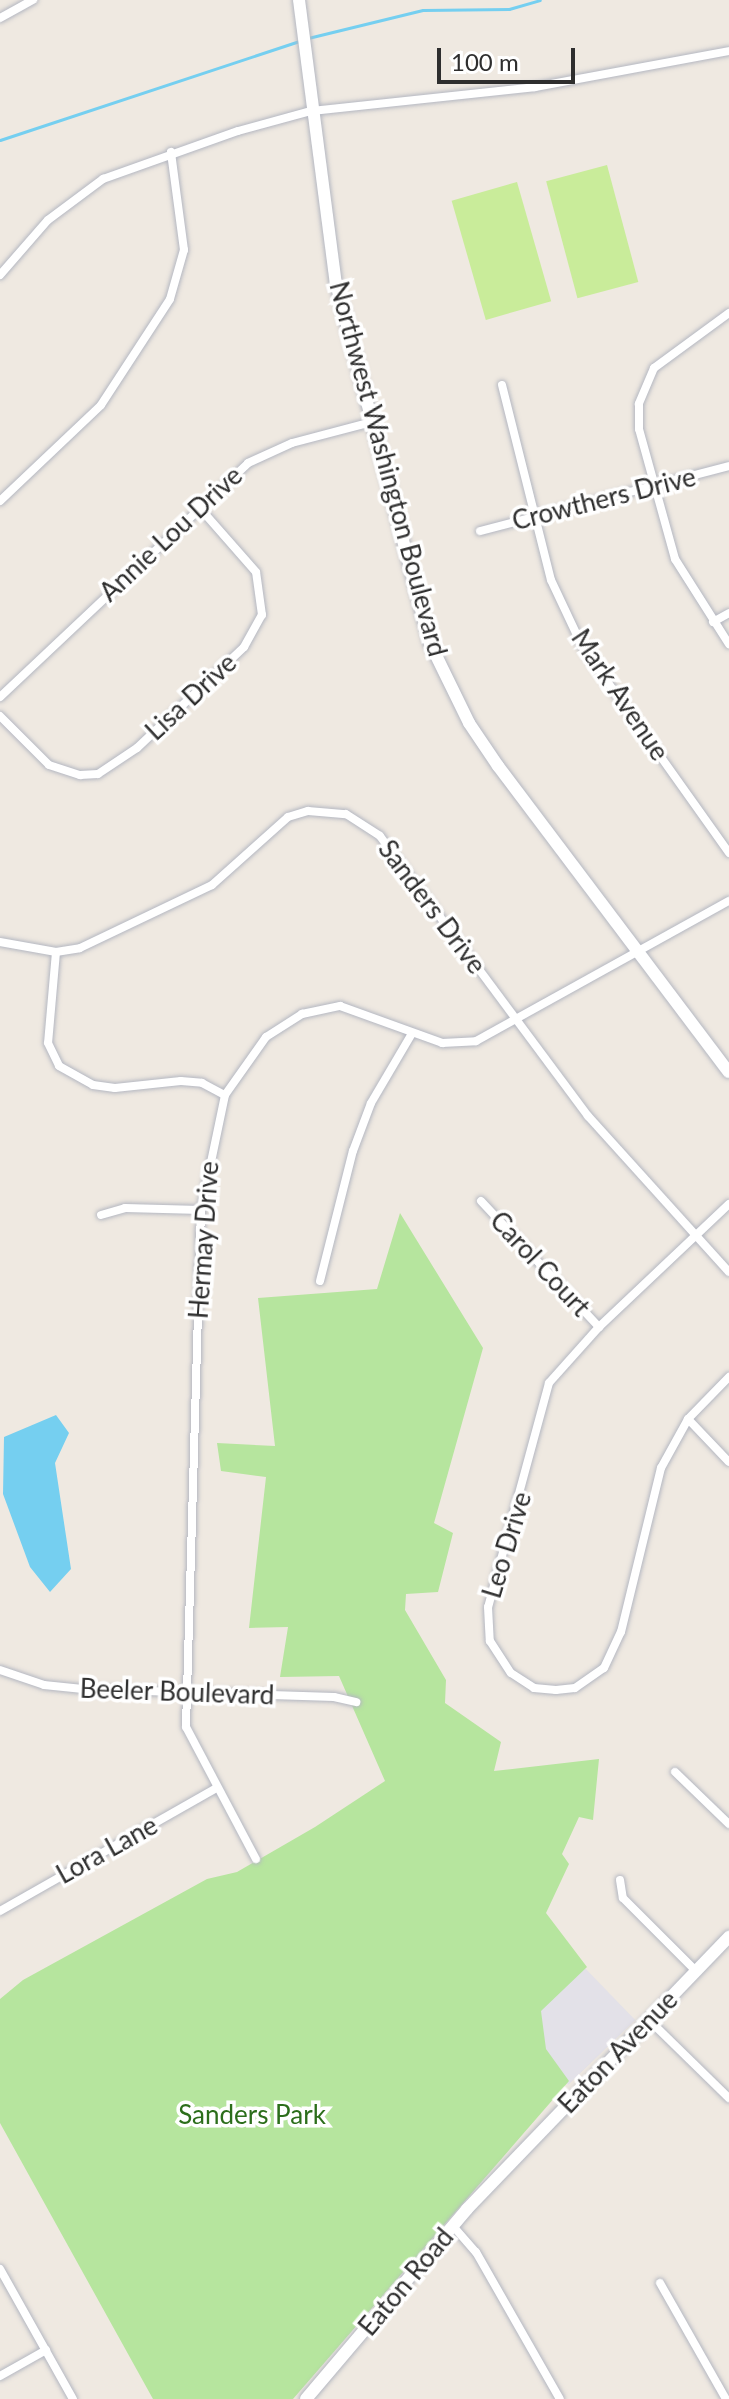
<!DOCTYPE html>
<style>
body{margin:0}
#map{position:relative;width:729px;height:2399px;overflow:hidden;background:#efe9e1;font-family:Lato,sans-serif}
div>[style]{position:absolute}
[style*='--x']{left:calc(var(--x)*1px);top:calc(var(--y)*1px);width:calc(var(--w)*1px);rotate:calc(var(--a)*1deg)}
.industrial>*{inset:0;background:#e3e1e8;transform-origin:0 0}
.green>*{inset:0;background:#b6e59e}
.pitch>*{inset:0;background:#c9ec9a;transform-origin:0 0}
.water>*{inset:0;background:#75cff0}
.stream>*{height:3px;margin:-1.5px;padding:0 1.5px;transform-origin:1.5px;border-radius:1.5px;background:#75cff0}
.roads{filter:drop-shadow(0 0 2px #b4b7c1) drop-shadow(0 0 2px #b4b7c1)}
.street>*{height:8px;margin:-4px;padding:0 4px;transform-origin:4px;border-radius:4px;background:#fff}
.secondary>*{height:12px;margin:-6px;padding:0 6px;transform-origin:6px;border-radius:6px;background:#fff}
span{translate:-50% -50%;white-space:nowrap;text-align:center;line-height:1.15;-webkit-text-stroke:7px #fff;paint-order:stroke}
.street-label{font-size:26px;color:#2e2e2e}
.park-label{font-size:26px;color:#2c6e1b}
.scale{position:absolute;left:437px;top:48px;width:138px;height:36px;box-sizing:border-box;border:4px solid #2e2e2e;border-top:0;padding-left:10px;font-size:24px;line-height:28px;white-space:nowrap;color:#2e2e2e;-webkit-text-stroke:6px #fff;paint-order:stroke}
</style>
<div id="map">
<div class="industrial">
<i style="left:581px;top:1964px;width:78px;height:93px;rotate:46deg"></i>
</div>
<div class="green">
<i style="clip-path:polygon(400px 1213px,483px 1348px,434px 1523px,453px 1533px,438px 1592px,406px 1594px,405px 1610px,446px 1680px,445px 1703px,501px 1742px,494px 1771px,599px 1759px,593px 1820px,579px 1817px,562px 1854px,569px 1864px,546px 1913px,587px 1967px,541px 2011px,546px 2049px,569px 2081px,293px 2399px,153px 2399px,0 2123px,0 1999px,23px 1980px,207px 1879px,237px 1872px,315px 1827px,385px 1781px,339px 1676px,280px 1677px,288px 1627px,249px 1628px,266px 1477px,221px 1471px,217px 1443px,275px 1446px,258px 1298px,377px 1289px)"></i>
</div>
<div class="pitch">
<i style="left:607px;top:165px;width:121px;height:63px;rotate:75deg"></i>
<i style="left:517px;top:182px;width:124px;height:68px;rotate:74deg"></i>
</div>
<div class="water">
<i style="clip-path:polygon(56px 1415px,69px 1433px,55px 1463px,71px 1569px,50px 1592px,30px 1567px,3px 1494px,4px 1437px)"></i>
</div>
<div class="stream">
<i style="--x:308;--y:38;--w:118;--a:-13.7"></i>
<i style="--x:423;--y:10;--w:86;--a:-0.7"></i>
<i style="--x:509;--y:9;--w:32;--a:-16"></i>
<i style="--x:0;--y:140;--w:316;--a:-18.3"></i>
</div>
<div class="roads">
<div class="street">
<i style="--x:0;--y:18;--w:38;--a:-29"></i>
<i style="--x:0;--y:275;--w:73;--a:-48.9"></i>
<i style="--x:48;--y:220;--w:69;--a:-36.7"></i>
<i style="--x:103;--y:179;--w:143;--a:-19.6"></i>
<i style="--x:238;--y:131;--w:76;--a:-15.3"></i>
<i style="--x:311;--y:111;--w:225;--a:-6.1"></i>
<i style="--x:535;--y:87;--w:197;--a:-10.5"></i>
<i style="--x:729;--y:313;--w:93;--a:143.7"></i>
<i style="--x:654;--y:368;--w:39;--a:113"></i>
<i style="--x:639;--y:404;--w:25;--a:90"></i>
<i style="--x:639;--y:429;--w:135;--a:74.5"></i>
<i style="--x:675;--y:559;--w:101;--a:57.6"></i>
<i style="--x:502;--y:385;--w:201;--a:75.9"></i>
<i style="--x:551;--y:580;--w:73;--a:64.8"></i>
<i style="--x:582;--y:646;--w:254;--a:54.6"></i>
<i style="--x:0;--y:501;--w:139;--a:-43.5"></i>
<i style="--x:101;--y:405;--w:126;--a:-56.9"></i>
<i style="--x:170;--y:299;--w:51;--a:-74.1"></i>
<i style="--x:184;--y:250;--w:99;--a:-97.6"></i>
<i style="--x:480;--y:531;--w:257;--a:-14.6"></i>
<i style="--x:713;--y:622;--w:18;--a:-29"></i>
<i style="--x:0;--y:697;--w:341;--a:-43.3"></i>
<i style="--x:248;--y:463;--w:48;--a:-24.4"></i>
<i style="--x:292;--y:443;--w:83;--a:-14.7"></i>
<i style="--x:0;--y:716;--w:69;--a:45"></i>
<i style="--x:49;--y:765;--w:33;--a:18"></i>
<i style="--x:80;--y:775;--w:18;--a:-3"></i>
<i style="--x:98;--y:774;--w:47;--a:-33.7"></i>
<i style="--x:137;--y:748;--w:147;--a:-43.3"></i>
<i style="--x:244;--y:647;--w:37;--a:-61"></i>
<i style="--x:262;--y:615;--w:43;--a:-97.9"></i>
<i style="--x:256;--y:572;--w:88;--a:-131.3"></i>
<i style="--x:0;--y:942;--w:57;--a:10.1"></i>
<i style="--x:56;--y:952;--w:24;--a:-9"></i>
<i style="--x:80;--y:948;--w:146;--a:-25.5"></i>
<i style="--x:212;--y:885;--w:102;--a:-41.8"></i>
<i style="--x:288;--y:817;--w:21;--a:-17"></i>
<i style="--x:308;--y:811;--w:38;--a:5"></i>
<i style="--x:346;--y:814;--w:40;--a:32.9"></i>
<i style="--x:380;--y:836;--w:349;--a:53.4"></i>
<i style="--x:588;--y:1116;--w:210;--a:47.9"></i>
<i style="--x:56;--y:952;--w:91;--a:95"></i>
<i style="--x:48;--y:1043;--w:25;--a:64"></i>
<i style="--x:59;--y:1066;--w:39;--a:29"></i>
<i style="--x:93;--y:1085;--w:22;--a:8"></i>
<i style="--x:115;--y:1088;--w:66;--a:-6.1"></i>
<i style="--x:181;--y:1081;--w:21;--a:5"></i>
<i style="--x:202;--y:1083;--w:26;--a:28"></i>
<i style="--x:481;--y:1201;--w:173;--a:46.9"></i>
<i style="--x:729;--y:1204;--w:179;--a:136.6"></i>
<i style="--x:599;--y:1327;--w:75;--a:131.8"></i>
<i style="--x:549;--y:1383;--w:232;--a:105.2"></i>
<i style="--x:488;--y:1607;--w:34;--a:87"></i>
<i style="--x:490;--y:1641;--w:38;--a:57"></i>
<i style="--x:511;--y:1673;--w:27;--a:33"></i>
<i style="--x:534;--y:1688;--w:22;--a:5"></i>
<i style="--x:556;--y:1690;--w:19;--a:-6"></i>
<i style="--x:575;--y:1688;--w:35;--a:-35"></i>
<i style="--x:604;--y:1668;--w:40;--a:-65"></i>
<i style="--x:621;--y:1632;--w:169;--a:-76.3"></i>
<i style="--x:661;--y:1468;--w:56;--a:-61.1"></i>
<i style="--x:688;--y:1419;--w:59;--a:-45.7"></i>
<i style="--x:101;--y:1215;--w:25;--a:-16"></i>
<i style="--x:125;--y:1208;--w:76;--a:1.5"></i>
<i style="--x:320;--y:1281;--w:134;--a:-75.8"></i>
<i style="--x:353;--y:1151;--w:51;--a:-69.4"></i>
<i style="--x:371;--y:1103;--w:79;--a:-59.5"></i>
<i style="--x:688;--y:1419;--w:59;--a:46.4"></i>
<i style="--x:0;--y:1670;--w:46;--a:18.8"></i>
<i style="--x:44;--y:1685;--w:39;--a:6"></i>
<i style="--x:83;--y:1689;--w:251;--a:1.8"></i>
<i style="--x:334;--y:1697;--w:23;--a:13"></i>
<i style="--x:675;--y:1772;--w:75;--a:43.9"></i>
<i style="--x:256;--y:1859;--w:149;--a:-117.9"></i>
<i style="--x:186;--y:1727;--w:517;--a:-88.34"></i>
<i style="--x:201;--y:1210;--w:117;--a:-78.2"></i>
<i style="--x:225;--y:1095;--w:71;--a:-54.7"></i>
<i style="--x:266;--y:1037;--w:43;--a:-32.6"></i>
<i style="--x:302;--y:1014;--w:39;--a:-12"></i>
<i style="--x:340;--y:1006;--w:109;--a:19.9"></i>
<i style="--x:442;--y:1043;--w:34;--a:-3"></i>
<i style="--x:476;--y:1041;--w:289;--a:-29"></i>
<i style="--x:620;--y:1880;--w:18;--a:81"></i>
<i style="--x:623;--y:1898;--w:103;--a:45"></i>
<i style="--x:0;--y:1911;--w:247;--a:-29.6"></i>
<i style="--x:649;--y:2020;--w:112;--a:44.3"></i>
<i style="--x:453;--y:2226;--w:35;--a:49"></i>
<i style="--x:476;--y:2252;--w:169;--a:60.3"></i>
<i style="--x:0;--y:2269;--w:149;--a:60.7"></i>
<i style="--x:660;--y:2283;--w:133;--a:60.4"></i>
<i style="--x:0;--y:2376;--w:53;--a:-29.5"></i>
</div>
<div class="secondary">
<i style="--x:299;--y:0;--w:285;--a:82.6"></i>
<i style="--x:336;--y:283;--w:372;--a:75.4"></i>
<i style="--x:430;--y:643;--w:89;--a:64"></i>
<i style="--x:469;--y:723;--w:52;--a:56"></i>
<i style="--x:498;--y:766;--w:383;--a:53"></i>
<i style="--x:306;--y:2399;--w:249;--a:-49.7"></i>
<i style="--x:467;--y:2209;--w:378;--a:-46.1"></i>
</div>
</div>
<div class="street-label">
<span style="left:388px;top:469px;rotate:75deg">Northwest Washington Boulevard</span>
<span style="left:604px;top:499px;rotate:-14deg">Crowthers Drive</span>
<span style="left:171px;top:534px;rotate:-43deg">Annie Lou Drive</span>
<span style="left:620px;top:695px;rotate:56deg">Mark Avenue</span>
<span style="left:191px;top:697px;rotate:-43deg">Lisa Drive</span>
<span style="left:432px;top:907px;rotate:53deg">Sanders Drive</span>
<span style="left:204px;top:1240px;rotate:-86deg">Hermay Drive</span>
<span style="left:540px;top:1264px;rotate:47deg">Carol Court</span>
<span style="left:507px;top:1545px;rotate:-73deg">Leo Drive</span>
<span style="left:177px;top:1692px;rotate:2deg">Beeler Boulevard</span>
<span style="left:107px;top:1850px;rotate:-29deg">Lora Lane</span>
<span style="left:618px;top:2052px;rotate:-46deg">Eaton Avenue</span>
<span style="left:406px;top:2282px;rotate:-50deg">Eaton Road</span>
</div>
<div class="park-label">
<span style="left:252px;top:2115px">Sanders Park</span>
</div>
<div class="scale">100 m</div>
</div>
